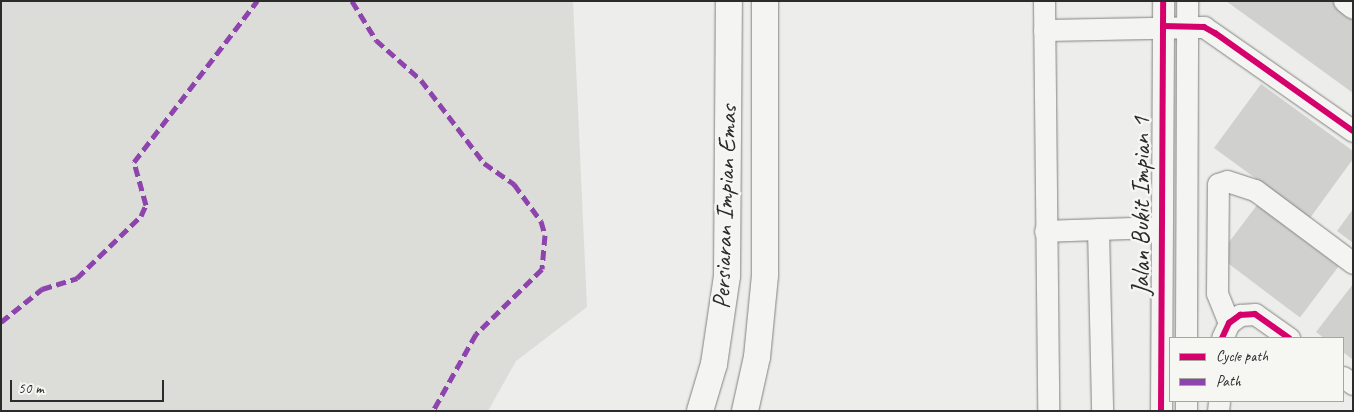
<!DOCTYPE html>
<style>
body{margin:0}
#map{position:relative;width:1354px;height:412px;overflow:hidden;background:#ededeb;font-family:Caveat,sans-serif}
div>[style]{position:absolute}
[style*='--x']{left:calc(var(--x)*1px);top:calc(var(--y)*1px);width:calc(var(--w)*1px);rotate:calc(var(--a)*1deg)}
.green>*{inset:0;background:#dcdcd9}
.building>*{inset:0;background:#d0d0cf;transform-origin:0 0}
.roads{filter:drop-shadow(0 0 1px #828281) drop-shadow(0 0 1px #828281)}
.minor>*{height:21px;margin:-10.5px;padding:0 10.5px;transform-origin:10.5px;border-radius:10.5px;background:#f4f4f2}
.major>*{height:26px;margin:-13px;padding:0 13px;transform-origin:13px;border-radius:13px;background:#f4f4f2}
.quiet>*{height:5px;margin-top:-2.5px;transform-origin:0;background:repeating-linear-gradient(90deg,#8e44ad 0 10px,transparent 0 15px)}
.cycleway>*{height:6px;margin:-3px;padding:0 3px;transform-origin:3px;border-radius:3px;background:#d6006c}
span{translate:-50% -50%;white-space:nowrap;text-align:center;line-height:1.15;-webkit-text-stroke:5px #f6f6f2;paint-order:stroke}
.street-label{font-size:25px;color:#2b2b2b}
.frame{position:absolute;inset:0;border:2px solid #2b2b2b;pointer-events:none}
.legend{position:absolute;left:1169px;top:337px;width:175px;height:65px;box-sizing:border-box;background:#f6f6f2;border:1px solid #a5a5a2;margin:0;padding:6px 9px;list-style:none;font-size:15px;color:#2b2b2b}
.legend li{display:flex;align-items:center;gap:10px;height:25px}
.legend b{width:25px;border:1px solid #a5a5a2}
.scale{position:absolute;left:10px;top:380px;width:154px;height:22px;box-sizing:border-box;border:2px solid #2b2b2b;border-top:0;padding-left:6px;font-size:15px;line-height:18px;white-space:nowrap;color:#2b2b2b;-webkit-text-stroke:4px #f6f6f2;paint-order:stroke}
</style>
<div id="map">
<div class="green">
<i style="clip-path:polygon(1px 1px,573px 1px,587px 307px,516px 361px,488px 411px,1px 411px)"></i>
</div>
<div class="building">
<i style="clip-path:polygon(1226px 1px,1339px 1px,1353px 11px,1353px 93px)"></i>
<i style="clip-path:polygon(1261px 84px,1353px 151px,1353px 159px,1310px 218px,1214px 148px)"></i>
<i style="left:1257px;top:205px;width:102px;height:64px;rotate:37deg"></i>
<i style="clip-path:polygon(1353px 209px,1353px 243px,1337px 231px)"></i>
<i style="clip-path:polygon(1353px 284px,1353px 360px,1343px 352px,1343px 338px,1324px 338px,1316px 332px)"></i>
</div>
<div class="roads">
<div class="minor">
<i style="--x:1044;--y:1;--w:410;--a:89.4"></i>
<i style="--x:1344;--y:1;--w:11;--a:38"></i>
<i style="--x:1044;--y:30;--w:160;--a:-1.1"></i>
<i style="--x:1204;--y:27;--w:182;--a:34.9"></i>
<i style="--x:1098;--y:229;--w:182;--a:88.7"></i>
<i style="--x:1045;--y:231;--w:115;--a:-2"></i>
<i style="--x:1229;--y:323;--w:32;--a:-112"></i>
<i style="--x:1217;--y:293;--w:109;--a:-89.5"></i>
<i style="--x:1218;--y:184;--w:9;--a:-18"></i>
<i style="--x:1227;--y:181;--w:29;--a:18"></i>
<i style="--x:1255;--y:190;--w:122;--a:36.7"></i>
<i style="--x:1186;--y:338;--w:337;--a:-89.8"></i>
<i style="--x:1222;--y:338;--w:17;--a:-65"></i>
<i style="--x:1229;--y:323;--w:14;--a:-36"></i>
<i style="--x:1240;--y:315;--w:15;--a:-4"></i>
<i style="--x:1255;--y:314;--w:42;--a:35.2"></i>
<i style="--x:1343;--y:377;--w:12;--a:35"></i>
<i style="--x:1161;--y:411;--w:410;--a:-89.7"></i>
<i style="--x:1186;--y:411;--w:10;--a:-90"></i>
<i style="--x:1218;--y:411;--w:10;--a:-84"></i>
</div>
<div class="major">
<i style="--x:700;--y:411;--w:49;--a:-73.4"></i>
<i style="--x:714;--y:364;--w:89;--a:-81.6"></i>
<i style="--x:727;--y:276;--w:275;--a:-89.6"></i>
<i style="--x:745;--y:411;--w:55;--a:-77.5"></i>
<i style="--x:757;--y:357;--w:82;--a:-84.4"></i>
<i style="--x:765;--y:275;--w:274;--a:-90"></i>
</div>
</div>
<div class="quiet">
<i style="--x:352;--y:1;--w:46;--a:58.4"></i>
<i style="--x:376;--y:40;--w:60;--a:41.6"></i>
<i style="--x:421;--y:80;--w:104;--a:52.8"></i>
<i style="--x:484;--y:163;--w:37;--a:35"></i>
<i style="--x:514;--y:184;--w:46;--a:53.9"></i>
<i style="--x:541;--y:221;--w:15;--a:74"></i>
<i style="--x:545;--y:235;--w:34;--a:95"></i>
<i style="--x:542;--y:269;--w:93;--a:135.4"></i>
<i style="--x:476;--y:334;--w:88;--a:119.2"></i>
<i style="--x:1;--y:322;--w:53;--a:-38.8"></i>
<i style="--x:42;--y:289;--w:37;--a:-17"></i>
<i style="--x:77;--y:278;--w:89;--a:-44.1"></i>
<i style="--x:141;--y:216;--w:12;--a:-66"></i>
<i style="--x:146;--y:205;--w:45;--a:-105.6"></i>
<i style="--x:134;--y:162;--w:203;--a:-52.6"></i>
</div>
<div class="cycleway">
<i style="--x:1163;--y:26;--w:41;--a:1.4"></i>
<i style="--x:1204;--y:27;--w:13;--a:29"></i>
<i style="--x:1215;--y:33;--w:169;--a:35.4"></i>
<i style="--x:1222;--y:338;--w:17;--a:-65"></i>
<i style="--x:1229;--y:323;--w:14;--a:-36"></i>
<i style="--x:1240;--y:315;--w:15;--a:-4"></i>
<i style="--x:1255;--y:314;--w:42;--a:35.2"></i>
<i style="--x:1161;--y:411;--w:410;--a:-89.7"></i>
</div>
<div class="street-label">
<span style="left:1141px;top:206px;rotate:-90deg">Jalan Bukit Impian 1</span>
<span style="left:725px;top:207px;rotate:-88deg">Persiaran Impian Emas</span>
</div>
<div class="frame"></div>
<ul class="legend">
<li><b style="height:6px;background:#d6006c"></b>Cycle path</li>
<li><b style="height:6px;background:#8e44ad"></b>Path</li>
</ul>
<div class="scale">50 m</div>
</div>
